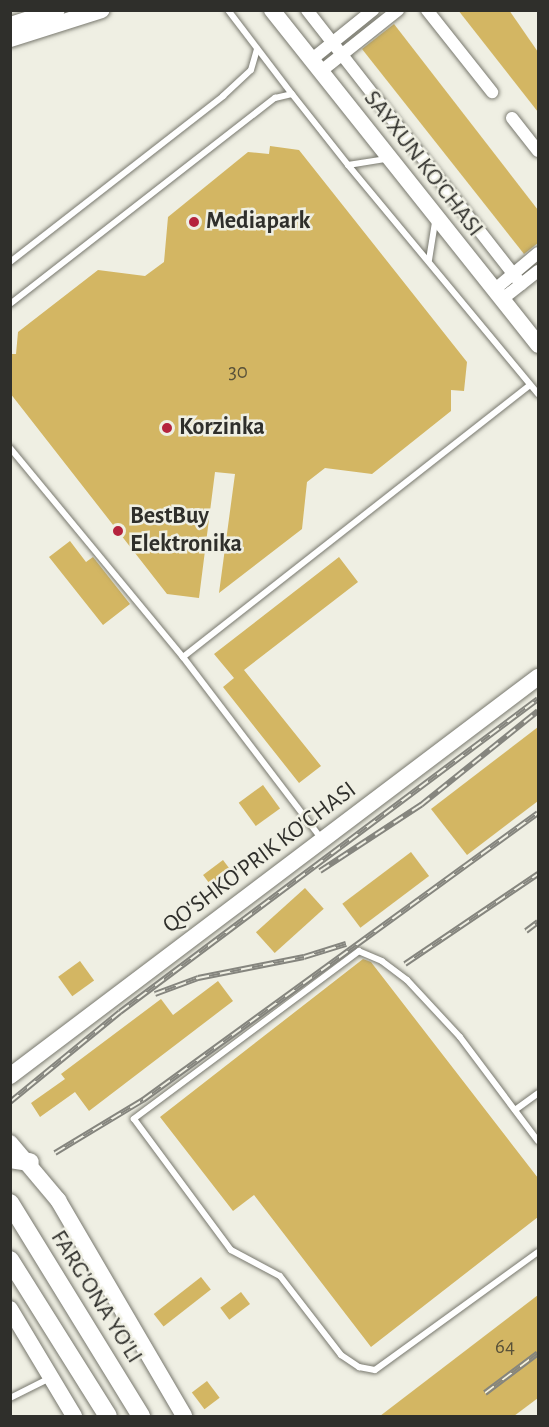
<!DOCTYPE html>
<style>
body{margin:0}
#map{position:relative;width:549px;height:1427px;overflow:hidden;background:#efefe3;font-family:"Alegreya Sans",sans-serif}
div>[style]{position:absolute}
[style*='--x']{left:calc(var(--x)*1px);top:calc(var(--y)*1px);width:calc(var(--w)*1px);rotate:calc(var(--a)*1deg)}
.building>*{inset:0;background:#d3b663;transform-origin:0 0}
.roads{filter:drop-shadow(0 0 2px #78786e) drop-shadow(0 0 2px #78786e)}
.lane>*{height:6px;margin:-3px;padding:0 3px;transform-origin:3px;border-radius:3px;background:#fff}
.street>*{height:12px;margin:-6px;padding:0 6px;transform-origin:6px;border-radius:6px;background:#fff}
.secondary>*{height:16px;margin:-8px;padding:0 8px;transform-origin:8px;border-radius:8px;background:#fff}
.primary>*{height:18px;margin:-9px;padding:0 9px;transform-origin:9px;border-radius:9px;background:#fff}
.rail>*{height:6px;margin-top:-3px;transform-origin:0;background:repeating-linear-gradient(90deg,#efefe3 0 11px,#85857e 0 22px);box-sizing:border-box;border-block:2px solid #85857e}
.dots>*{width:16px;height:16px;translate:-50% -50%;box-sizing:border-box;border:3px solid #efefe3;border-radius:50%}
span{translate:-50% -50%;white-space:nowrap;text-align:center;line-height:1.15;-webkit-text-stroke:5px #efefe3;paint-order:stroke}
.number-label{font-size:21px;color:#585139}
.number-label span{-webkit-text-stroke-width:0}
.street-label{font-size:24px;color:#2f2f2b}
.poi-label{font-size:24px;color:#2f2f2b;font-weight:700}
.left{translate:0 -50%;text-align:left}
.frame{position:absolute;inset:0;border:12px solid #2f2f2b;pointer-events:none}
</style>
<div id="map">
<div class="building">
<i style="clip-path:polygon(458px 10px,509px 10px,538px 52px,538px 112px)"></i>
<i style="clip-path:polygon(394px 24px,538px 210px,538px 243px,524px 254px,362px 49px)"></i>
<i style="clip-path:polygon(270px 146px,299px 150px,467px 362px,464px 391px,451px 390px,451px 411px,372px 474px,325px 468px,307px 482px,302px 529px,219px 593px,235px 474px,215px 472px,199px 598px,167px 594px,10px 393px,10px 354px,16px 354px,18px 332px,98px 270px,145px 276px,164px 262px,168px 217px,248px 152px,269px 154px)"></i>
<i style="clip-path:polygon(70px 541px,86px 562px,93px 557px,130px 604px,103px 625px,49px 557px)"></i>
<i style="clip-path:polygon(339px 557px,358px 582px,244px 670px,321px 766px,299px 783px,223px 687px,234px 678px,214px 654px)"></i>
<i style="clip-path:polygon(538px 727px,538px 801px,467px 855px,431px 809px)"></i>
<i style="left:263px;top:785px;width:29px;height:30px;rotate:54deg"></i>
<i style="left:411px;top:852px;width:30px;height:86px;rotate:53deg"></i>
<i style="left:223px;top:860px;width:15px;height:25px;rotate:53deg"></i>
<i style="left:305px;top:888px;width:28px;height:66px;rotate:48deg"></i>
<i style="clip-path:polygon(363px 959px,371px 962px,538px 1178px,538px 1217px,371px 1347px,254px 1195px,233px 1211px,160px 1117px)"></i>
<i style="left:80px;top:961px;width:24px;height:27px;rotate:54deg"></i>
<i style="clip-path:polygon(218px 981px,233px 1001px,89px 1111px,75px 1092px,40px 1117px,31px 1103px,65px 1079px,61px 1074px,161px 999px,173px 1015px)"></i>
<i style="left:201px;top:1277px;width:16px;height:60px;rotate:52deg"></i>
<i style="left:241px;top:1292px;width:15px;height:26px;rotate:53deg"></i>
<i style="clip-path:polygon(538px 1295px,538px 1398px,514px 1416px,380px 1416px)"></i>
<i style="left:207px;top:1381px;width:21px;height:19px;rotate:53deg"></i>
</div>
<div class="roads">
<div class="lane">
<i style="--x:228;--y:10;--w:106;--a:52.7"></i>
<i style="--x:348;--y:165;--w:298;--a:50.3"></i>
<i style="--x:429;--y:260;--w:38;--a:-81"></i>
<i style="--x:10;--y:262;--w:270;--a:-37.9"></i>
<i style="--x:223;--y:96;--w:38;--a:-43"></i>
<i style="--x:251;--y:70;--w:22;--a:-74"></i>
<i style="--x:10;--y:304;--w:336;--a:-37.9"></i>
<i style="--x:275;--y:98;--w:17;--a:-13"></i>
<i style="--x:292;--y:94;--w:90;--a:51.7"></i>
<i style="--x:348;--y:165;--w:39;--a:-9"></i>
<i style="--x:10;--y:448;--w:271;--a:50.4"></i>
<i style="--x:183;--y:657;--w:228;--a:52.7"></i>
<i style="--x:183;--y:657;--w:441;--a:-38.1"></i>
<i style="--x:515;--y:1110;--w:29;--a:-36"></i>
<i style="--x:538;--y:1141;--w:130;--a:-126.9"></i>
<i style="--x:460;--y:1037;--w:78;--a:-132.9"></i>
<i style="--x:407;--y:980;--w:31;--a:-143"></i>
<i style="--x:382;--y:961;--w:25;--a:-157"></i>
<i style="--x:359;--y:951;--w:281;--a:143.3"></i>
<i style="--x:134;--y:1119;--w:163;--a:53.5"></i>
<i style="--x:231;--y:1250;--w:55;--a:28"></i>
<i style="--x:280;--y:1276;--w:100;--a:52.3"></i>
<i style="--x:341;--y:1355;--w:22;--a:34"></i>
<i style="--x:359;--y:1367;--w:16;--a:11"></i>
<i style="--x:375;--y:1370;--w:201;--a:-35.9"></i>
<i style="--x:10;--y:1398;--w:45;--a:-26.6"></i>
</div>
<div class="street">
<i style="--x:307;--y:10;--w:348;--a:52"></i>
<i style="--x:427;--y:10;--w:105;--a:51.6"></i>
<i style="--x:311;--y:60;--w:80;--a:-38.9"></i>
<i style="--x:320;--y:72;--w:100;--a:-38.5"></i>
<i style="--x:512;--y:118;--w:42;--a:51.8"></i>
<i style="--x:494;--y:290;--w:57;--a:-40.1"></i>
<i style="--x:501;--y:300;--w:47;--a:-38.1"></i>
</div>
<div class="secondary">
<i style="--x:272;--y:10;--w:428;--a:51.5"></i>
<i style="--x:10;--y:25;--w:49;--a:-17.7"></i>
<i style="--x:10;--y:39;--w:96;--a:-17.5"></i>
<i style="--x:10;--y:1076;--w:662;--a:-37.08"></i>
<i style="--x:10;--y:1143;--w:75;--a:49.9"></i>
<i style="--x:58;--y:1200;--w:250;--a:59.7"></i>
<i style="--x:10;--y:1309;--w:125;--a:59.1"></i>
</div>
<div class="primary">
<i style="--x:10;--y:1159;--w:20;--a:9"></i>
<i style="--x:10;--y:1203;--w:250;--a:58.4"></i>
<i style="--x:10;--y:1260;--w:184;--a:57.9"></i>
</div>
</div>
<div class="rail">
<i style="--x:320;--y:871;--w:121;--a:-33.2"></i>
<i style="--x:421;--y:805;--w:150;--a:-38.8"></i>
<i style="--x:526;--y:931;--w:15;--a:-37"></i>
<i style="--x:405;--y:964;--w:161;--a:-34.1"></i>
<i style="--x:155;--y:994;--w:46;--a:-20.4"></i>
<i style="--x:198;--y:978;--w:108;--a:-11.2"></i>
<i style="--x:304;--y:957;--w:44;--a:-17.2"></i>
<i style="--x:10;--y:1102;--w:142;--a:-39.3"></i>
<i style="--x:120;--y:1012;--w:522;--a:-36.83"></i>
<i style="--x:55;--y:1153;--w:103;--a:-31.1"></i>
<i style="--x:143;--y:1100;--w:488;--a:-36"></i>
<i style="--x:485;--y:1393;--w:66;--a:-37"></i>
</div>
<div class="dots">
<i style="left:194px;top:222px;background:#b5233d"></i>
<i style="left:167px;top:428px;background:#b5233d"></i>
<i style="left:118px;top:531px;background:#b5233d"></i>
</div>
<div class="number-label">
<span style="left:238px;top:372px">30</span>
<span style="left:505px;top:1347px">64</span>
</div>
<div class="street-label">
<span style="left:423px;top:164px;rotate:52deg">SAYXUN KO'CHASI</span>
<span style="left:260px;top:858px;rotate:-37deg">QO'SHKO'PRIK KO'CHASI</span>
<span style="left:96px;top:1297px;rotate:58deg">FARG'ONA YO'LI</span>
</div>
<div class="poi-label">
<span class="left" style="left:206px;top:222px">Mediapark</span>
<span class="left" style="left:179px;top:428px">Korzinka</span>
<span class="left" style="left:130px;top:531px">BestBuy<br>Elektronika</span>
</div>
<div class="frame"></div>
</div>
